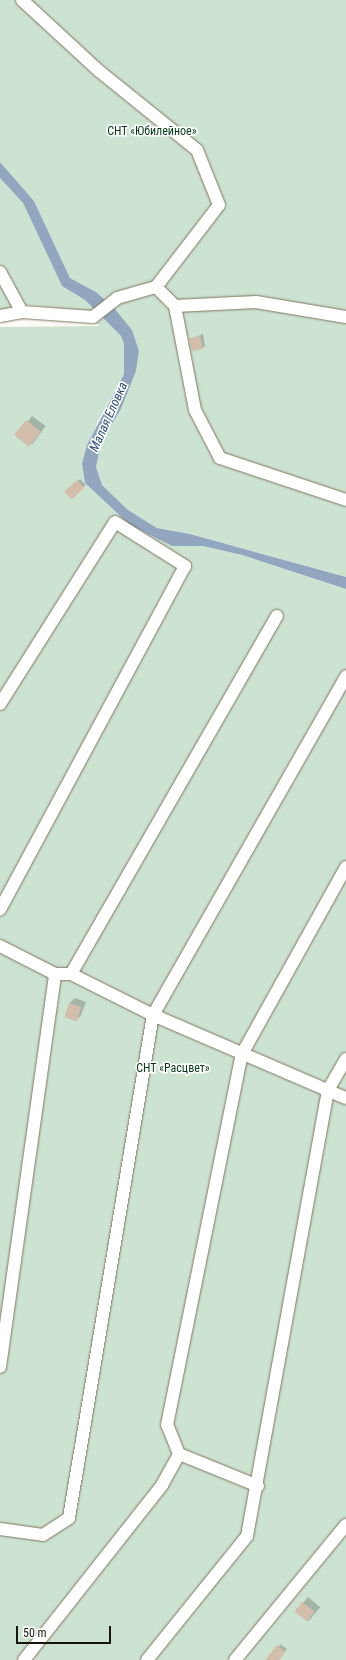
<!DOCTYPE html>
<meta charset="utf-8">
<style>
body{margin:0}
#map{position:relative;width:346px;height:1660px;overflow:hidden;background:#fdfbf6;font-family:"Roboto Condensed",sans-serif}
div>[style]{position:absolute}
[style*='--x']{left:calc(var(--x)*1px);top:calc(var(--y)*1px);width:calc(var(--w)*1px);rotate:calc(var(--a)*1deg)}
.green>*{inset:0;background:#cde3d1}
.water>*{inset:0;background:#92a6c0}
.shadow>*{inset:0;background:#0003;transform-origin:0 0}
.building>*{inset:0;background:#d3bdab;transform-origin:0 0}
.roads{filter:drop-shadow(0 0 1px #7f765f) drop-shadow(0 0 1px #7f765f)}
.street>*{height:12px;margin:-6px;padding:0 6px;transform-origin:6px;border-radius:6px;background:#fff}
span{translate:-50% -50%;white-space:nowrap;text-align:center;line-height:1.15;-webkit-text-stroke:3px #fff;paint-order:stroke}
.park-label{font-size:12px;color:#063a1b}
.water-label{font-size:13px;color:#2e4d74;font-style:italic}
.scale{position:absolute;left:16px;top:1626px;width:95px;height:18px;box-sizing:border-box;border:2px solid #19150d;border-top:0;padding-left:5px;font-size:12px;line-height:14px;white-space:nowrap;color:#19150d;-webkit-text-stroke:3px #fff;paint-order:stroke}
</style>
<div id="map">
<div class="green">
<i style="clip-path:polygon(0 0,346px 0,346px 577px,190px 534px,157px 528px,128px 510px,102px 485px,96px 467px,102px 440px,121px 409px,136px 371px,139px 351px,96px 292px,70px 278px,34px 201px,0 162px)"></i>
<i style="clip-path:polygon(0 178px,23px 203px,62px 286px,85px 300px,121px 336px,124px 344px,124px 374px,98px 421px,82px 464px,85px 483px,130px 525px,172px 546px,203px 546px,242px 555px,346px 589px,346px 1660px,0 1660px,0 327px,100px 326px,68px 309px,29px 305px,0 312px)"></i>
</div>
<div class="water">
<i style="clip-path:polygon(0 162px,34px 201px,70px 278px,96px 292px,114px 308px,132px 330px,139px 351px,136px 371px,121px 409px,102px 440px,96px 467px,102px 485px,128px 510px,157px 528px,190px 534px,346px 577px,346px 589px,242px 555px,203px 546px,172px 546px,130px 525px,85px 483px,82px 464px,87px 445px,124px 374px,124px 344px,121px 336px,85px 300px,62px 286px,23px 203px,0 178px)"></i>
</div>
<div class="shadow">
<i style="clip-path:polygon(203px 334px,205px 346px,203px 348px,190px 339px)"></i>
<i style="left:32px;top:416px;width:17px;height:23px;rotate:36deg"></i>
<i style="left:80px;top:479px;width:8px;height:18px;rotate:45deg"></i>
<i style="clip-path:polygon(75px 998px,86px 1002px,81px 1015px,76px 1021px,65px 1017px,70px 1003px)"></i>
<i style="left:308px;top:1597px;width:16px;height:18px;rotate:40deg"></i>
<i style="clip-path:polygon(280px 1644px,287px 1649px,279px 1660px,274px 1660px)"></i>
</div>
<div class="building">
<i style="left:200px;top:336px;width:13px;height:11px;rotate:77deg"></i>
<i style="left:26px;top:420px;width:19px;height:19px;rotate:39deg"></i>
<i style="left:77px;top:480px;width:11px;height:17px;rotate:49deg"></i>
<i style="left:69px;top:1003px;width:13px;height:15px;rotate:18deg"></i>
<i style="left:302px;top:1602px;width:16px;height:12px;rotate:38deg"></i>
<i style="clip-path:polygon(277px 1645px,285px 1652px,279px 1660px,265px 1660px)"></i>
</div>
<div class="roads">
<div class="street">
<i style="--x:0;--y:272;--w:46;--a:61.2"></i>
<i style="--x:156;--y:287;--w:27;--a:45"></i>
<i style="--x:175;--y:306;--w:106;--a:79.1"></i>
<i style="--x:195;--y:410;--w:54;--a:62.5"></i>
<i style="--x:220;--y:458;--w:133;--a:18.4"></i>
<i style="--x:175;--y:306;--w:81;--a:-2.8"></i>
<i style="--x:256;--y:302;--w:91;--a:9.5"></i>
<i style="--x:0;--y:316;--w:22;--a:-10"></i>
<i style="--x:22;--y:312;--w:71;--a:4"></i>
<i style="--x:93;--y:317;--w:31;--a:-38"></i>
<i style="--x:117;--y:298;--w:41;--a:-15.8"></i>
<i style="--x:156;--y:287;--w:103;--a:-52.5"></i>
<i style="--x:219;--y:205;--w:59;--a:-111.8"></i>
<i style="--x:197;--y:150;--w:126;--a:-141.1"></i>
<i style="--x:99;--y:71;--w:105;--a:-137.3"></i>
<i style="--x:0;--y:704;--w:215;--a:-57.7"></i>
<i style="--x:115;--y:522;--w:83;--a:32.2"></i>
<i style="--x:185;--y:566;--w:390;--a:118.3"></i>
<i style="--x:0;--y:946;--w:62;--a:27"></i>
<i style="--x:55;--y:974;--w:16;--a:0"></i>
<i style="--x:71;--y:974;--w:92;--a:26.6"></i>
<i style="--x:153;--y:1015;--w:210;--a:23.3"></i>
<i style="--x:71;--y:974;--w:413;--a:-60.1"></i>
<i style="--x:0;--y:1367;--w:397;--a:-82"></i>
<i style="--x:258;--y:1486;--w:85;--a:-157.9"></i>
<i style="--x:179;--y:1454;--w:31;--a:-112"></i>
<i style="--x:167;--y:1425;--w:379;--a:-78.6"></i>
<i style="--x:242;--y:1054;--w:214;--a:-60.9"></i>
<i style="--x:0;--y:1529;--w:43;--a:7.9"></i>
<i style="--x:43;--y:1535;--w:31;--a:-33"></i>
<i style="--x:69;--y:1518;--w:510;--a:-80.52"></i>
<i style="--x:153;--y:1015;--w:390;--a:-60.3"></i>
<i style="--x:24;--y:1660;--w:223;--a:-51.7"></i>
<i style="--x:162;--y:1485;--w:35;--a:-61"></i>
<i style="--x:147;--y:1660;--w:159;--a:-51.1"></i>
<i style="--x:247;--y:1536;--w:453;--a:-79.7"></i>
<i style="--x:328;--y:1090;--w:36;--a:-60"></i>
<i style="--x:235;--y:1660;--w:175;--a:-50.6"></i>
</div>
</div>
<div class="park-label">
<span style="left:152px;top:132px">СНТ «Юбилейное»</span>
<span style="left:173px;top:1069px">СНТ «Расцвет»</span>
</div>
<div class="water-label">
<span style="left:109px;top:417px;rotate:-66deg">Малая Еловка</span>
</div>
<div class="scale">50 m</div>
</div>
